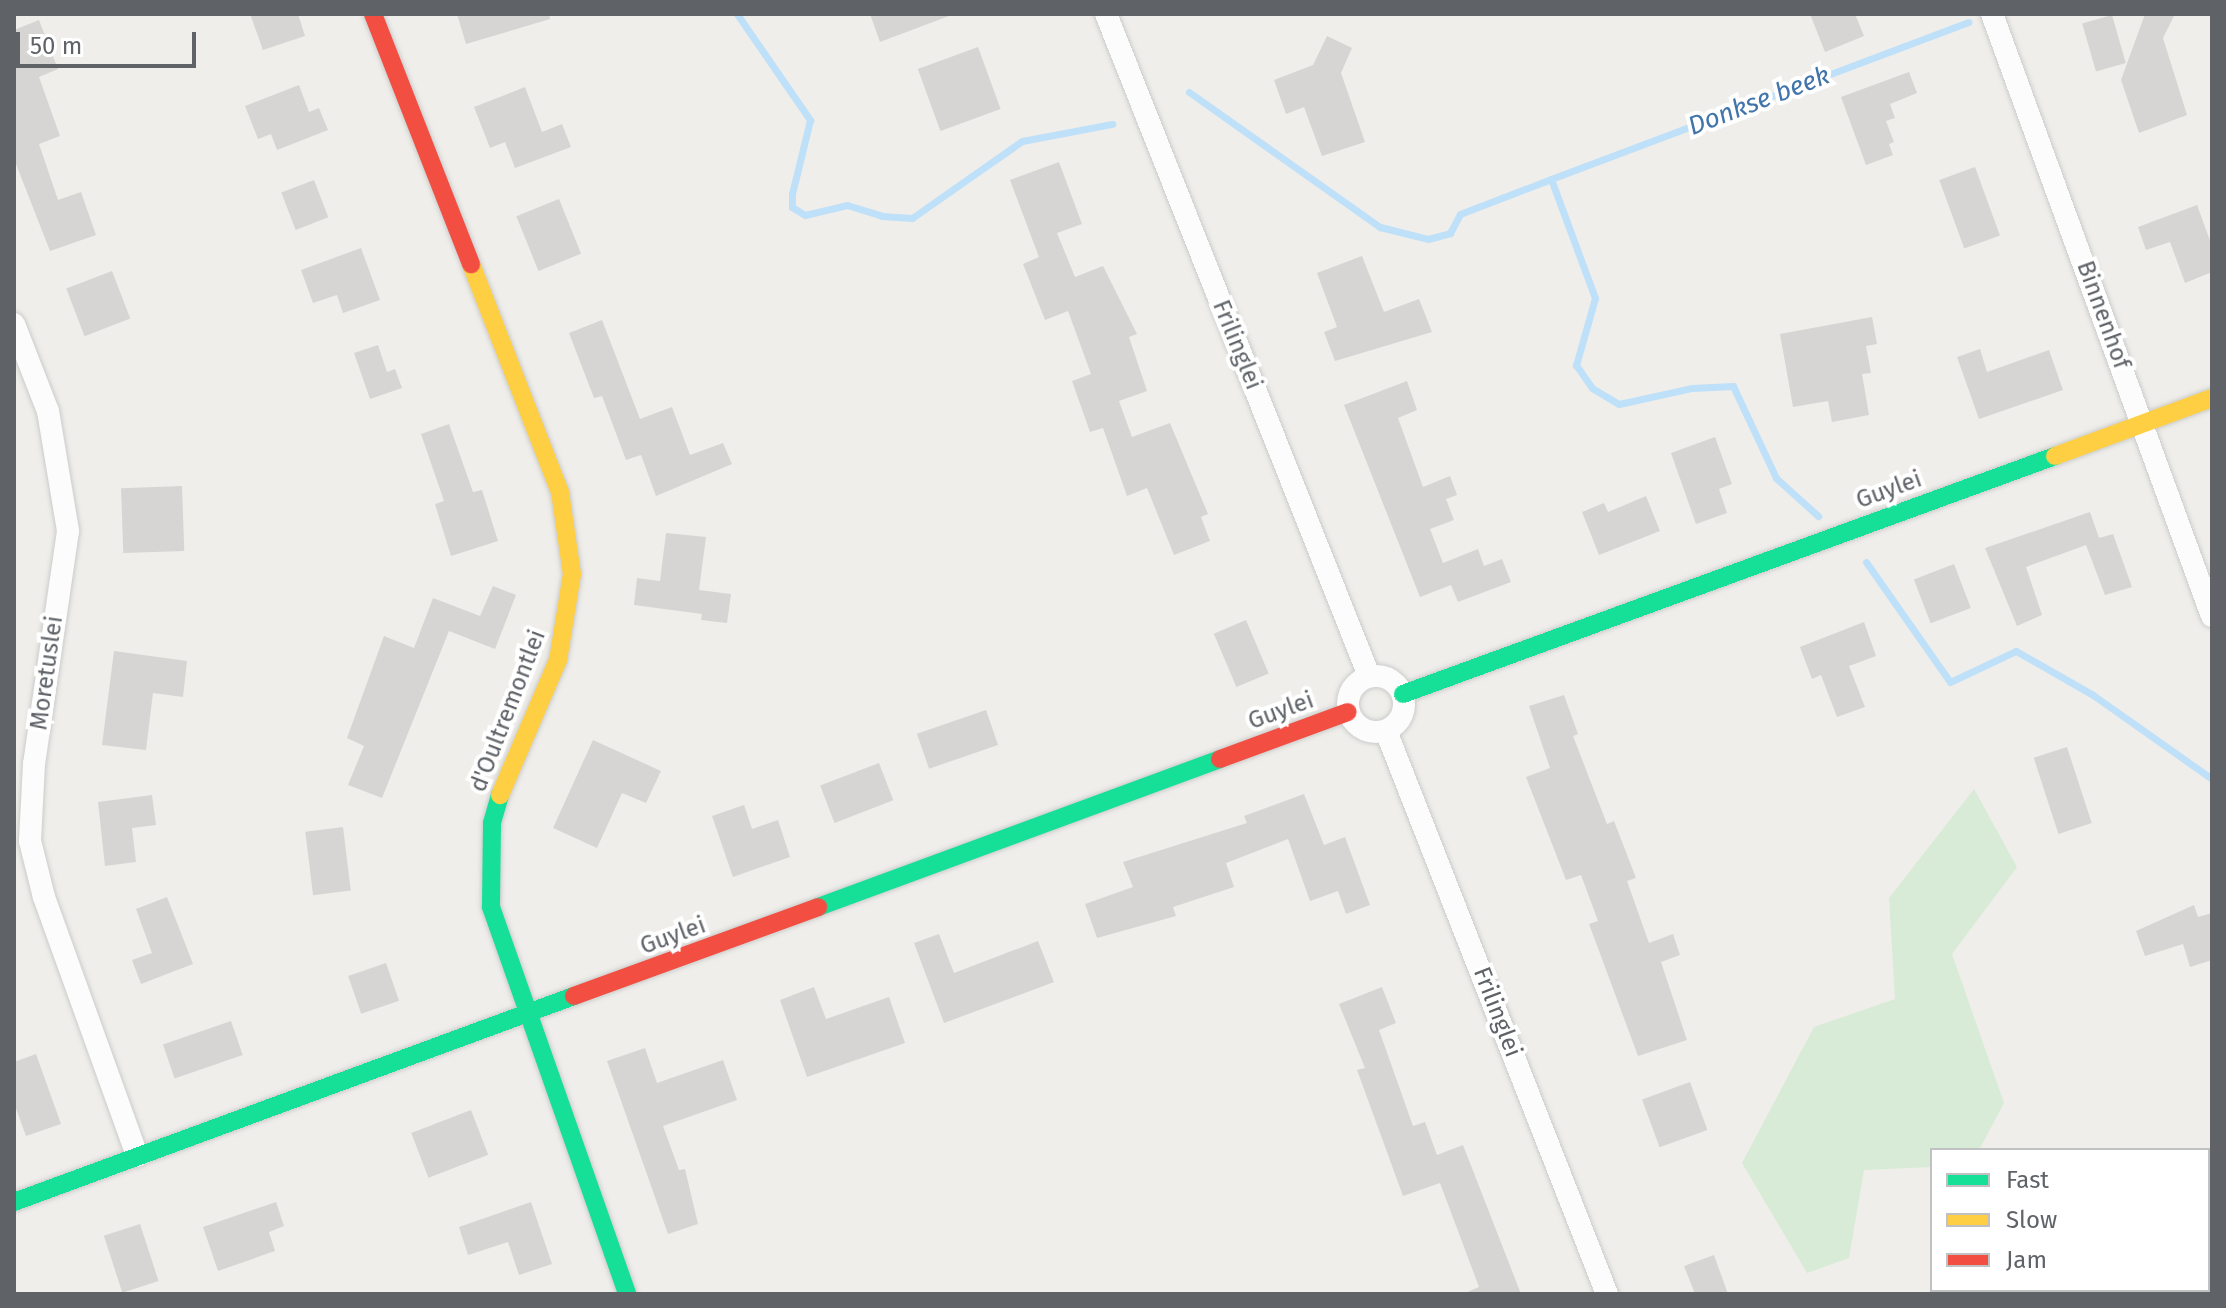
<!DOCTYPE html>
<style>
body{margin:0}
#map{position:relative;width:2226px;height:1308px;overflow:hidden;background:#efeeea;font-family:"Fira Sans",sans-serif}
div>[style]{position:absolute}
[style*='--x']{left:calc(var(--x)*1px);top:calc(var(--y)*1px);width:calc(var(--w)*1px);rotate:calc(var(--a)*1deg)}
.green>*{inset:0;background:#d8ebd6}
.stream>*{height:7px;margin:-3.5px;padding:0 3.5px;transform-origin:3.5px;border-radius:3.5px;background:#bfe0f9}
.building>*{inset:0;background:#d6d5d3;transform-origin:0 0}
.roads{filter:drop-shadow(0 0 2px #cbcccc) drop-shadow(0 0 2px #cbcccc)}
.street>*{height:22px;margin:-11px;padding:0 11px;transform-origin:11px;border-radius:11px;background:#fdfcfc}
.street>.ring{margin:-11px;padding:0;box-sizing:content-box;background:none;border:22px solid #fdfcfc;border-radius:50%}
.fast>*{height:18px;margin:-9px;padding:0 9px;transform-origin:9px;border-radius:9px;background:#16e098}
.slow>*{height:18px;margin:-9px;padding:0 9px;transform-origin:9px;border-radius:9px;background:#ffcf43}
.jam>*{height:18px;margin:-9px;padding:0 9px;transform-origin:9px;border-radius:9px;background:#f24e42}
span{translate:-50% -50%;white-space:nowrap;text-align:center;line-height:1.15;-webkit-text-stroke:8px #fff;paint-order:stroke}
.street-label{font-size:24px;color:#5f6368}
.water-label{font-size:26px;color:#4174aa;font-style:italic}
.frame{position:absolute;inset:0;border:16px solid #5f6368;pointer-events:none}
.legend{position:absolute;left:1930px;top:1148px;width:280px;height:144px;box-sizing:border-box;background:#fff;border:2px solid #bfc1c3;margin:0;padding:10px 14px;list-style:none;font-size:24px;color:#5f6368}
.legend li{display:flex;align-items:center;gap:16px;height:40px}
.legend b{width:40px;border:2px solid #bfc1c3}
.scale{position:absolute;left:16px;top:32px;width:180px;height:36px;box-sizing:border-box;border:4px solid #5f6368;border-top:0;padding-left:10px;font-size:24px;line-height:28px;white-space:nowrap;color:#5f6368;-webkit-text-stroke:6px #fff;paint-order:stroke}
</style>
<div id="map">
<div class="green">
<i style="clip-path:polygon(1974px 789px,2017px 867px,1952px 954px,2004px 1103px,1979px 1150px,1932px 1150px,1932px 1167px,1864px 1170px,1849px 1258px,1807px 1273px,1742px 1163px,1814px 1027px,1895px 999px,1889px 898px)"></i>
</div>
<div class="stream">
<i style="--x:737;--y:14;--w:129;--a:55.4"></i>
<i style="--x:810;--y:120;--w:76;--a:103.7"></i>
<i style="--x:792;--y:194;--w:13;--a:90"></i>
<i style="--x:792;--y:207;--w:15;--a:32"></i>
<i style="--x:805;--y:215;--w:43;--a:-13.4"></i>
<i style="--x:847;--y:205;--w:37;--a:17"></i>
<i style="--x:882;--y:216;--w:30;--a:4"></i>
<i style="--x:912;--y:218;--w:134;--a:-35"></i>
<i style="--x:1022;--y:141;--w:92;--a:-10.7"></i>
<i style="--x:1189;--y:92;--w:234;--a:35.3"></i>
<i style="--x:1380;--y:227;--w:49;--a:14"></i>
<i style="--x:1428;--y:239;--w:23;--a:-15"></i>
<i style="--x:1450;--y:233;--w:21;--a:-62"></i>
<i style="--x:1460;--y:214;--w:97;--a:-21"></i>
<i style="--x:1551;--y:179;--w:127;--a:69.7"></i>
<i style="--x:1595;--y:298;--w:70;--a:105.8"></i>
<i style="--x:1576;--y:365;--w:28;--a:55"></i>
<i style="--x:1592;--y:388;--w:31;--a:31"></i>
<i style="--x:1619;--y:404;--w:75;--a:-12.4"></i>
<i style="--x:1692;--y:388;--w:41;--a:-2.8"></i>
<i style="--x:1733;--y:386;--w:102;--a:64.9"></i>
<i style="--x:1776;--y:478;--w:57;--a:42.1"></i>
<i style="--x:1551;--y:179;--w:446;--a:-20.6"></i>
<i style="--x:1866;--y:562;--w:146;--a:55"></i>
<i style="--x:1950;--y:682;--w:73;--a:-25.2"></i>
<i style="--x:2016;--y:651;--w:89;--a:29.7"></i>
<i style="--x:2093;--y:695;--w:146;--a:35.2"></i>
</div>
<div class="building">
<i style="clip-path:polygon(250px 14px,298px 14px,305px 36px,263px 50px)"></i>
<i style="clip-path:polygon(457px 14px,549px 14px,550px 19px,466px 44px)"></i>
<i style="clip-path:polygon(870px 14px,949px 14px,949px 16px,880px 42px)"></i>
<i style="clip-path:polygon(1810px 14px,1855px 14px,1864px 36px,1825px 52px)"></i>
<i style="clip-path:polygon(2145px 14px,2175px 14px,2163px 38px,2187px 115px,2139px 133px,2121px 80px)"></i>
<i style="left:2112px;top:15px;width:50px;height:31px;rotate:74deg"></i>
<i style="clip-path:polygon(39px 20px,58px 69px,39px 77px,60px 136px,39px 144px,58px 200px,81px 192px,96px 235px,50px 251px,14px 159px,14px 30px)"></i>
<i style="clip-path:polygon(1327px 36px,1352px 48px,1341px 73px,1365px 142px,1322px 156px,1304px 107px,1286px 114px,1274px 80px,1313px 65px)"></i>
<i style="left:978px;top:47px;width:66px;height:64px;rotate:70deg"></i>
<i style="clip-path:polygon(1909px 72px,1917px 93px,1890px 104px,1895px 118px,1886px 121px,1894px 142px,1889px 144px,1893px 155px,1866px 165px,1841px 97px)"></i>
<i style="clip-path:polygon(299px 85px,309px 112px,319px 108px,328px 130px,277px 150px,271px 134px,258px 139px,245px 106px)"></i>
<i style="clip-path:polygon(525px 87px,542px 132px,562px 124px,571px 147px,515px 168px,505px 142px,490px 148px,474px 107px)"></i>
<i style="clip-path:polygon(1059px 162px,1082px 224px,1057px 233px,1075px 277px,1103px 266px,1137px 334px,1129px 337px,1147px 391px,1119px 401px,1132px 437px,1170px 423px,1208px 514px,1201px 517px,1210px 541px,1174px 555px,1147px 488px,1127px 496px,1103px 428px,1090px 432px,1072px 381px,1091px 374px,1068px 311px,1045px 320px,1023px 264px,1039px 257px,1010px 180px)"></i>
<i style="left:1975px;top:167px;width:73px;height:38px;rotate:70deg"></i>
<i style="left:314px;top:180px;width:40px;height:35px;rotate:69deg"></i>
<i style="left:559px;top:199px;width:59px;height:46px;rotate:68deg"></i>
<i style="clip-path:polygon(2197px 205px,2212px 246px,2212px 272px,2185px 283px,2170px 242px,2146px 250px,2138px 227px)"></i>
<i style="clip-path:polygon(361px 248px,380px 300px,343px 313px,337px 295px,313px 303px,301px 270px)"></i>
<i style="clip-path:polygon(1362px 256px,1384px 312px,1419px 299px,1432px 332px,1335px 361px,1324px 332px,1337px 327px,1317px 273px)"></i>
<i style="left:112px;top:271px;width:51px;height:49px;rotate:69deg"></i>
<i style="clip-path:polygon(1872px 317px,1877px 344px,1866px 346px,1871px 373px,1862px 374px,1869px 415px,1832px 422px,1828px 401px,1793px 407px,1780px 334px)"></i>
<i style="clip-path:polygon(602px 320px,640px 419px,672px 407px,690px 455px,723px 443px,732px 464px,656px 496px,641px 455px,626px 460px,602px 396px,594px 398px,569px 333px)"></i>
<i style="clip-path:polygon(378px 345px,387px 372px,395px 369px,402px 388px,370px 399px,354px 353px)"></i>
<i style="clip-path:polygon(1980px 349px,1987px 372px,2049px 350px,2063px 390px,1979px 419px,1957px 357px)"></i>
<i style="clip-path:polygon(1407px 381px,1417px 410px,1398px 418px,1423px 487px,1450px 476px,1457px 495px,1446px 499px,1454px 520px,1430px 529px,1443px 563px,1478px 549px,1484px 566px,1502px 559px,1511px 582px,1458px 602px,1451px 585px,1420px 597px,1344px 405px)"></i>
<i style="clip-path:polygon(449px 424px,473px 492px,482px 490px,498px 541px,451px 556px,435px 504px,444px 501px,421px 434px)"></i>
<i style="clip-path:polygon(1715px 437px,1732px 484px,1719px 489px,1727px 513px,1696px 524px,1671px 453px)"></i>
<i style="left:182px;top:486px;width:65px;height:61px;rotate:88deg"></i>
<i style="clip-path:polygon(1646px 496px,1660px 531px,1599px 555px,1582px 512px,1604px 503px,1608px 512px)"></i>
<i style="clip-path:polygon(2090px 512px,2099px 538px,2113px 534px,2132px 587px,2105px 595px,2086px 545px,2026px 567px,2042px 615px,2017px 626px,1985px 548px)"></i>
<i style="clip-path:polygon(666px 533px,706px 537px,699px 590px,731px 594px,727px 623px,701px 620px,702px 614px,634px 605px,637px 578px,660px 581px)"></i>
<i style="left:1954px;top:564px;width:47px;height:43px;rotate:69deg"></i>
<i style="clip-path:polygon(493px 586px,516px 595px,495px 649px,449px 631px,382px 798px,348px 785px,364px 746px,347px 738px,384px 636px,414px 648px,433px 598px,480px 616px)"></i>
<i style="left:1246px;top:620px;width:58px;height:35px;rotate:67deg"></i>
<i style="clip-path:polygon(1864px 622px,1876px 656px,1849px 666px,1865px 707px,1837px 717px,1821px 675px,1812px 679px,1800px 647px)"></i>
<i style="clip-path:polygon(114px 651px,187px 661px,183px 697px,153px 693px,146px 750px,102px 745px)"></i>
<i style="clip-path:polygon(1564px 695px,1578px 734px,1573px 736px,1607px 824px,1614px 821px,1636px 878px,1627px 881px,1649px 943px,1673px 934px,1680px 955px,1661px 962px,1687px 1040px,1638px 1056px,1589px 924px,1598px 921px,1581px 875px,1566px 880px,1526px 777px,1550px 768px,1529px 706px)"></i>
<i style="left:986px;top:710px;width:37px;height:73px;rotate:71deg"></i>
<i style="clip-path:polygon(593px 740px,661px 771px,646px 803px,622px 793px,597px 848px,553px 828px)"></i>
<i style="left:2067px;top:747px;width:80px;height:35px;rotate:72deg"></i>
<i style="left:879px;top:763px;width:40px;height:63px;rotate:69deg"></i>
<i style="clip-path:polygon(1304px 794px,1324px 845px,1345px 837px,1370px 905px,1346px 914px,1338px 891px,1310px 901px,1288px 839px,1226px 863px,1234px 887px,1173px 907px,1176px 916px,1097px 938px,1085px 904px,1133px 887px,1123px 862px,1247px 823px,1244px 816px)"></i>
<i style="clip-path:polygon(152px 795px,156px 825px,132px 828px,136px 862px,105px 866px,98px 802px)"></i>
<i style="clip-path:polygon(744px 805px,752px 829px,778px 820px,790px 857px,733px 877px,712px 816px)"></i>
<i style="left:343px;top:827px;width:64px;height:38px;rotate:83deg"></i>
<i style="clip-path:polygon(167px 897px,193px 964px,141px 984px,132px 960px,152px 953px,136px 909px)"></i>
<i style="clip-path:polygon(2194px 905px,2198px 917px,2212px 913px,2212px 960px,2190px 967px,2183px 944px,2145px 956px,2136px 931px)"></i>
<i style="clip-path:polygon(939px 934px,954px 973px,1038px 941px,1054px 982px,944px 1023px,914px 943px)"></i>
<i style="left:386px;top:963px;width:40px;height:40px;rotate:71deg"></i>
<i style="clip-path:polygon(814px 987px,826px 1019px,889px 997px,905px 1043px,807px 1077px,780px 1000px)"></i>
<i style="clip-path:polygon(1382px 987px,1396px 1023px,1379px 1030px,1413px 1126px,1425px 1122px,1437px 1155px,1463px 1145px,1521px 1294px,1463px 1294px,1479px 1287px,1440px 1183px,1403px 1196px,1357px 1070px,1365px 1068px,1339px 1004px)"></i>
<i style="left:231px;top:1021px;width:36px;height:72px;rotate:71deg"></i>
<i style="clip-path:polygon(645px 1048px,657px 1083px,723px 1060px,737px 1100px,663px 1126px,679px 1170px,685px 1169px,698px 1224px,668px 1234px,607px 1061px)"></i>
<i style="clip-path:polygon(36px 1054px,61px 1124px,26px 1136px,14px 1103px,14px 1062px)"></i>
<i style="left:1690px;top:1082px;width:51px;height:51px;rotate:70deg"></i>
<i style="left:471px;top:1110px;width:48px;height:64px;rotate:69deg"></i>
<i style="clip-path:polygon(276px 1202px,284px 1226px,269px 1232px,275px 1251px,218px 1271px,203px 1227px)"></i>
<i style="clip-path:polygon(531px 1202px,552px 1264px,519px 1275px,508px 1242px,468px 1255px,459px 1227px)"></i>
<i style="left:140px;top:1224px;width:60px;height:38px;rotate:72deg"></i>
<i style="clip-path:polygon(1714px 1255px,1728px 1294px,1695px 1294px,1684px 1266px)"></i>
</div>
<div class="roads">
<div class="street">
<i style="--x:1106;--y:14;--w:712;--a:68.33"></i>
<i style="--x:1992;--y:14;--w:641;--a:69.93"></i>
<i style="--x:14;--y:324;--w:93;--a:68.7"></i>
<i style="--x:48;--y:411;--w:122;--a:80.5"></i>
<i style="--x:68;--y:531;--w:235;--a:98.3"></i>
<i style="--x:34;--y:764;--w:77;--a:93"></i>
<i style="--x:30;--y:841;--w:58;--a:76"></i>
<i style="--x:44;--y:897;--w:275;--a:70.2"></i>
<i class="ring" style="left:1348px;top:676px;width:34px;height:34px"></i>
<i style="--x:1386;--y:731;--w:605;--a:68.57"></i>
</div>
<div class="fast">
<i style="--x:1403;--y:694;--w:694;--a:-20.05"></i>
<i style="--x:500;--y:795;--w:29;--a:106"></i>
<i style="--x:492;--y:823;--w:84;--a:90.7"></i>
<i style="--x:491;--y:907;--w:410;--a:70.6"></i>
<i style="--x:818;--y:907;--w:428;--a:-20.2"></i>
<i style="--x:14;--y:1202;--w:597;--a:-20.2"></i>
</div>
<div class="slow">
<i style="--x:471;--y:264;--w:245;--a:68.7"></i>
<i style="--x:560;--y:492;--w:83;--a:81.7"></i>
<i style="--x:572;--y:574;--w:87;--a:99.2"></i>
<i style="--x:558;--y:660;--w:147;--a:113.2"></i>
<i style="--x:2055;--y:456;--w:167;--a:-20.3"></i>
</div>
<div class="jam">
<i style="--x:373;--y:14;--w:269;--a:68.6"></i>
<i style="--x:1220;--y:759;--w:136;--a:-20.2"></i>
<i style="--x:574;--y:996;--w:260;--a:-20"></i>
</div>
</div>
<div class="street-label">
<span style="left:2103px;top:315px;rotate:70deg">Binnenhof</span>
<span style="left:1237px;top:345px;rotate:68deg">Frilinglei</span>
<span style="left:1889px;top:490px;rotate:-20deg">Guylei</span>
<span style="left:47px;top:673px;rotate:-82deg">Moretuslei</span>
<span style="left:508px;top:711px;rotate:-69deg">d'Oultremontlei</span>
<span style="left:1281px;top:711px;rotate:-20deg">Guylei</span>
<span style="left:673px;top:936px;rotate:-20deg">Guylei</span>
<span style="left:1497px;top:1012px;rotate:69deg">Frilinglei</span>
</div>
<div class="water-label">
<span style="left:1759px;top:101px;rotate:-21deg">Donkse beek</span>
</div>
<div class="frame"></div>
<ul class="legend">
<li><b style="height:10px;background:#16e098"></b>Fast</li>
<li><b style="height:10px;background:#ffcf43"></b>Slow</li>
<li><b style="height:10px;background:#f24e42"></b>Jam</li>
</ul>
<div class="scale">50 m</div>
</div>
